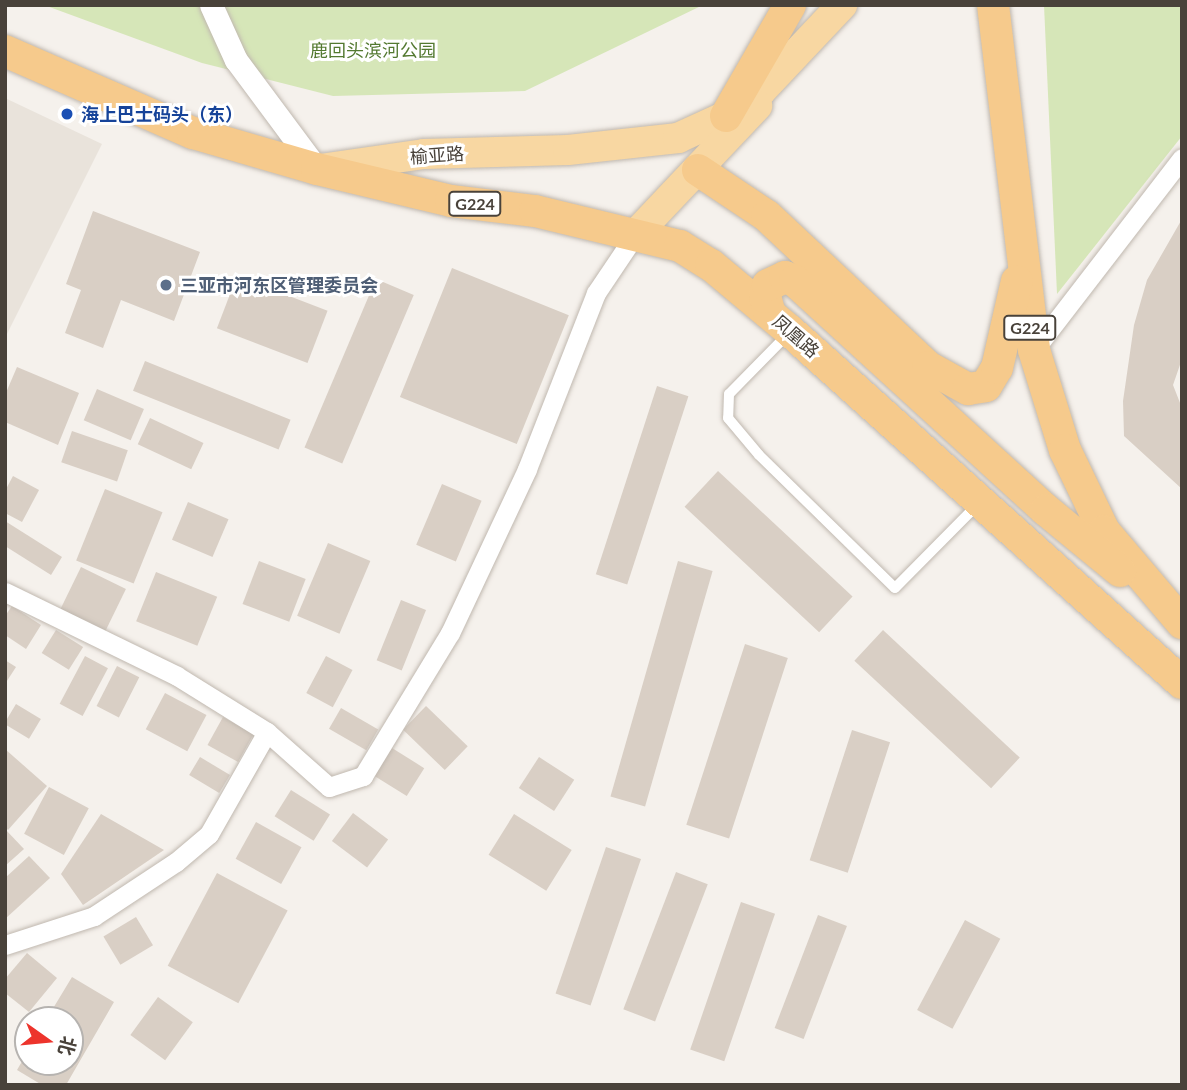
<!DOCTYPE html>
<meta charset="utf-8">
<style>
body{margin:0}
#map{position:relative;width:1187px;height:1090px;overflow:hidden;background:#f5f1ec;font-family:Lato,"Noto Sans SC",sans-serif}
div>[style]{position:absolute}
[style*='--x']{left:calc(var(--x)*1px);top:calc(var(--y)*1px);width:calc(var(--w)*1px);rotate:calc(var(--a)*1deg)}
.residential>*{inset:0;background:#e9e3db}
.green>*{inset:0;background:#d6e6b8}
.building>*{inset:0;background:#d9cfc5;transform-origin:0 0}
.roads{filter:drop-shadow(0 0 2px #c0b8af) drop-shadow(0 0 2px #c0b8af)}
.service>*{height:10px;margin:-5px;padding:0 5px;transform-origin:5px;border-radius:5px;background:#fff}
.minor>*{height:19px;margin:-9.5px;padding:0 9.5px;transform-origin:9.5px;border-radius:9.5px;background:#fff}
.tertiary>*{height:23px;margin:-11.5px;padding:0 11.5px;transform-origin:11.5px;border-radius:11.5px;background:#fff}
.primary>*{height:30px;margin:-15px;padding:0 15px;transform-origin:15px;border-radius:15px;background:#f8d7a2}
.trunk>*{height:32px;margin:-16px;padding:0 16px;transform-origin:16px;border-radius:16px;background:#f6ca8c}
.dots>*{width:19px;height:19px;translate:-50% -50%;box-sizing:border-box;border:4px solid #fff;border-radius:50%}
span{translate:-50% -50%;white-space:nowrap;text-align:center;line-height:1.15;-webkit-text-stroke:6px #fff;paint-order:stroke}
.shield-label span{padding:2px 5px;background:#fff;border:2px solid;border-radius:5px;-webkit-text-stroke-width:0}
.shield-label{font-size:16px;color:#49423a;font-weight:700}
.park-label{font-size:18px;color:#537930}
.transit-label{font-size:18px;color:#164399;font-weight:700}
.left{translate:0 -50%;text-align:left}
.street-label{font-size:18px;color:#49423a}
.service-label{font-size:18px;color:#4e5e75;font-weight:700}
.frame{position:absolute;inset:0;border:7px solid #49423a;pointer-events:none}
.north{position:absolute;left:14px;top:1006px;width:70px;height:70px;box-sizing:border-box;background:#fff;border:2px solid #b6b3b0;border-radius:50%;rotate:105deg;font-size:19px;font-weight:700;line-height:28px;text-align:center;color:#49423a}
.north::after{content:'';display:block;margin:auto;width:24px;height:32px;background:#ed342c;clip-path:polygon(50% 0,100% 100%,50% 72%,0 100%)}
</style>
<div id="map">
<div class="residential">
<i style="clip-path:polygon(5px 98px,102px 144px,5px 338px)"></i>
</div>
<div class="green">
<i style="clip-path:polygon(44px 5px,703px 5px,525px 91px,333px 96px,202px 63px)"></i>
<i style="clip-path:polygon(1044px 5px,1182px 5px,1182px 136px,1057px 294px)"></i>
</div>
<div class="building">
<i style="clip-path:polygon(93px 211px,200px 252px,174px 321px,121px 300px,103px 348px,65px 333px,81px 290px,66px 284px)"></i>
<i style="clip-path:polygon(1182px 219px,1182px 359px,1173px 385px,1182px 408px,1182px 489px,1124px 436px,1123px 401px,1134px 325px,1147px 280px)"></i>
<i style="left:452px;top:268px;width:126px;height:139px;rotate:22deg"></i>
<i style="left:237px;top:276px;width:97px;height:56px;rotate:21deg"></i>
<i style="left:376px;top:279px;width:41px;height:183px;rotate:23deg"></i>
<i style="left:145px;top:361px;width:157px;height:32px;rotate:22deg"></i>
<i style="clip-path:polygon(17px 367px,79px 393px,58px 445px,5px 422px,5px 395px)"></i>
<i style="left:657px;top:386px;width:33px;height:198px;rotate:18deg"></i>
<i style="left:97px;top:389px;width:51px;height:34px;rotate:23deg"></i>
<i style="left:150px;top:418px;width:59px;height:29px;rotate:25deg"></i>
<i style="left:72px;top:431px;width:59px;height:33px;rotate:19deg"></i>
<i style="left:718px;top:471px;width:184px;height:49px;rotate:43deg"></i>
<i style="clip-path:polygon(13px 476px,39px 490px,22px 522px,5px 513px,5px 491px)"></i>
<i style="left:442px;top:484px;width:43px;height:66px;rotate:23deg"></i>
<i style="left:105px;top:489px;width:62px;height:77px;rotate:22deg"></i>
<i style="left:188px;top:502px;width:44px;height:41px;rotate:23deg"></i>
<i style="clip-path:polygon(5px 521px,62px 557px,51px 575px,5px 546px)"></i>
<i style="left:328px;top:543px;width:46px;height:79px;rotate:23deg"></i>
<i style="left:259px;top:561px;width:50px;height:46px;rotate:21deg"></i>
<i style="left:678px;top:561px;width:36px;height:245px;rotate:16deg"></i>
<i style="left:81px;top:567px;width:50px;height:49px;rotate:26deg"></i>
<i style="left:156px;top:572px;width:66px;height:53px;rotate:22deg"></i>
<i style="left:401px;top:600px;width:27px;height:65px;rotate:22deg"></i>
<i style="clip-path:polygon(12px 606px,41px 625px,26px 649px,5px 635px,5px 616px)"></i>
<i style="left:56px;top:630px;width:32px;height:27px;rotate:32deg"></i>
<i style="left:883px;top:630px;width:187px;height:42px;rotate:43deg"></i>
<i style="left:745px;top:644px;width:45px;height:190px;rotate:18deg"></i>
<i style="left:85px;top:656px;width:26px;height:54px;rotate:28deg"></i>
<i style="left:326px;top:656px;width:30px;height:42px;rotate:28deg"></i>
<i style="clip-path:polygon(5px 660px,16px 667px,5px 684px)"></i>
<i style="left:117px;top:666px;width:25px;height:45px;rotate:27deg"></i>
<i style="left:165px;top:693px;width:47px;height:41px;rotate:28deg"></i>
<i style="left:16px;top:704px;width:29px;height:23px;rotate:31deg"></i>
<i style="left:426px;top:706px;width:58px;height:33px;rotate:44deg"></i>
<i style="left:341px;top:708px;width:43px;height:24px;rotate:30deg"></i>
<i style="left:223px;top:717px;width:35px;height:32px;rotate:29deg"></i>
<i style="left:852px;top:730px;width:40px;height:137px;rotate:18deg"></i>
<i style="left:392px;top:748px;width:38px;height:33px;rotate:32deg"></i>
<i style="clip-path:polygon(5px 749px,47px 786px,8px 830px,5px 827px)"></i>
<i style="left:200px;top:757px;width:35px;height:21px;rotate:31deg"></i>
<i style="left:539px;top:757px;width:42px;height:37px;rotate:33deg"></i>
<i style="left:49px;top:787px;width:45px;height:53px;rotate:28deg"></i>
<i style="left:291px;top:790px;width:46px;height:31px;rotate:32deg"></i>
<i style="left:353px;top:813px;width:44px;height:35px;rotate:37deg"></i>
<i style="clip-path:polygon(101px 814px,164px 850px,83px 905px,61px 874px)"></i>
<i style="left:514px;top:814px;width:68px;height:48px;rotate:32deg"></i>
<i style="left:256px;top:822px;width:52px;height:42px;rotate:29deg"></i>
<i style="clip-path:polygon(5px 829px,24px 849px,5px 866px)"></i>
<i style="left:606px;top:847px;width:37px;height:155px;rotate:19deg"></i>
<i style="clip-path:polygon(29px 856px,50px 878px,5px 919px,5px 878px)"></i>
<i style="left:676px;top:872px;width:34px;height:147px;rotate:21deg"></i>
<i style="left:217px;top:873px;width:80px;height:105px;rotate:28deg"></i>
<i style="left:741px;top:902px;width:36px;height:156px;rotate:19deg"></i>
<i style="left:818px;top:915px;width:31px;height:121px;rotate:21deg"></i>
<i style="left:136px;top:917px;width:33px;height:38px;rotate:59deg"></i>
<i style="left:965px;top:920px;width:40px;height:102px;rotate:28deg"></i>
<i style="clip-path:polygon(27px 953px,57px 978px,29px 1012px,5px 993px,5px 979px)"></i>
<i style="clip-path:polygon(72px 977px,114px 1002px,66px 1085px,42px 1085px,17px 1070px,28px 1051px,28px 1062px,70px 1062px,70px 1020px,46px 1020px)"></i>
<i style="left:158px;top:997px;width:43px;height:47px;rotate:36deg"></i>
</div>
<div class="roads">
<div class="service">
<i style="--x:788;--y:334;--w:84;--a:134.5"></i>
<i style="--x:729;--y:394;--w:24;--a:92"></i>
<i style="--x:728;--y:418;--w:48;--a:50"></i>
<i style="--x:759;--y:455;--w:190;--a:44.4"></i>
<i style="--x:895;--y:588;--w:118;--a:-45.3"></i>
</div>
<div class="minor">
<i style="--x:1034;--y:350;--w:242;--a:-52.4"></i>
<i style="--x:5;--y:592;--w:191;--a:26"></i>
<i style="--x:177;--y:676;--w:106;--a:31.9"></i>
<i style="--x:5;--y:945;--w:94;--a:-18"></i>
<i style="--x:94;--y:916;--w:98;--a:-33.4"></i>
<i style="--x:176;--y:862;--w:43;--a:-40.3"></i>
<i style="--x:209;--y:834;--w:117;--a:-60.4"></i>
<i style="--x:267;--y:732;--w:83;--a:41.6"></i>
<i style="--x:329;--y:787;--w:36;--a:-18"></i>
<i style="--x:363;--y:776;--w:167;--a:-58.7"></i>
<i style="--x:450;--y:633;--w:181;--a:-64.8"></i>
<i style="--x:527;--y:469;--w:189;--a:-68.6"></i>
<i style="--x:596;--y:293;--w:70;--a:-56.1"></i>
</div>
<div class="tertiary">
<i style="--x:211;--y:5;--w:60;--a:65.6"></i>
<i style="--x:236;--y:60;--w:136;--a:53.4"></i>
</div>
<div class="primary">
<i style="--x:320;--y:169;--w:105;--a:-8.2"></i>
<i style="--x:424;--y:154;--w:144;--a:-1.6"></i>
<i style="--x:568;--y:150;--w:111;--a:-6.2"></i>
<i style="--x:678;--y:138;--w:53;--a:-24.6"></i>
<i style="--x:726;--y:116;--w:42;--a:-35.2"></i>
<i style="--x:760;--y:92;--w:120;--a:-46.7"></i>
<i style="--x:635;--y:235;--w:178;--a:-46.6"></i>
</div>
<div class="trunk">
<i style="--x:993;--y:5;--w:347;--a:83.2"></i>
<i style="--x:1034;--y:350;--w:105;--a:72.8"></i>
<i style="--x:1065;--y:450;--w:90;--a:64.3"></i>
<i style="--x:1104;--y:531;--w:121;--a:49.7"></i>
<i style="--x:5;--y:51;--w:205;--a:23.6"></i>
<i style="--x:193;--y:133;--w:129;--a:16.2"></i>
<i style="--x:317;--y:169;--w:138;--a:13.4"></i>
<i style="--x:451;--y:201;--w:85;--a:6.8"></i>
<i style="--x:535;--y:211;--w:149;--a:13.6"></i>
<i style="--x:680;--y:246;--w:36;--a:32"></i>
<i style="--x:711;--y:265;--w:103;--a:39.9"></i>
<i style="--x:790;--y:331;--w:527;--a:41.92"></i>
<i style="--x:726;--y:116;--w:128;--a:-60"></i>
<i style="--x:698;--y:170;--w:83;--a:33.7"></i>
<i style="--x:767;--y:216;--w:221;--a:43.2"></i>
<i style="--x:928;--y:367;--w:46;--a:28.8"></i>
<i style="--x:968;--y:389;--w:18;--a:-9"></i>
<i style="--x:986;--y:386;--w:21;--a:-59"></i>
<i style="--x:997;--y:368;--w:89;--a:-77.1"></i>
<i style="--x:770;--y:314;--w:18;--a:-106"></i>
<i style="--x:765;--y:297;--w:12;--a:-76"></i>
<i style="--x:768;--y:285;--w:19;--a:-25"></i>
<i style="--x:785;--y:277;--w:11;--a:22"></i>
<i style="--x:795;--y:281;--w:340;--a:42.4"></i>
<i style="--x:1046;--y:510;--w:96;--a:39.5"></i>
</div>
</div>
<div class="dots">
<i style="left:67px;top:114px;background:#1a4fb4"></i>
<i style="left:166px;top:285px;background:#5c6f8a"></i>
</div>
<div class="shield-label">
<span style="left:475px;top:204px">G224</span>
<span style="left:1030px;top:328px">G224</span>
</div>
<div class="park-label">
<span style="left:373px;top:50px">鹿回头滨河公园</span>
</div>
<div class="transit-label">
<span class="left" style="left:81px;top:114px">海上巴士码头（东）</span>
</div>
<div class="street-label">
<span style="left:437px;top:155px;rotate:-4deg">榆亚路</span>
<span style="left:796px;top:336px;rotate:41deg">凤凰路</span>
</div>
<div class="service-label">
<span class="left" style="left:180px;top:285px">三亚市河东区管理委员会</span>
</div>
<div class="frame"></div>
<div class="north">北</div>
</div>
